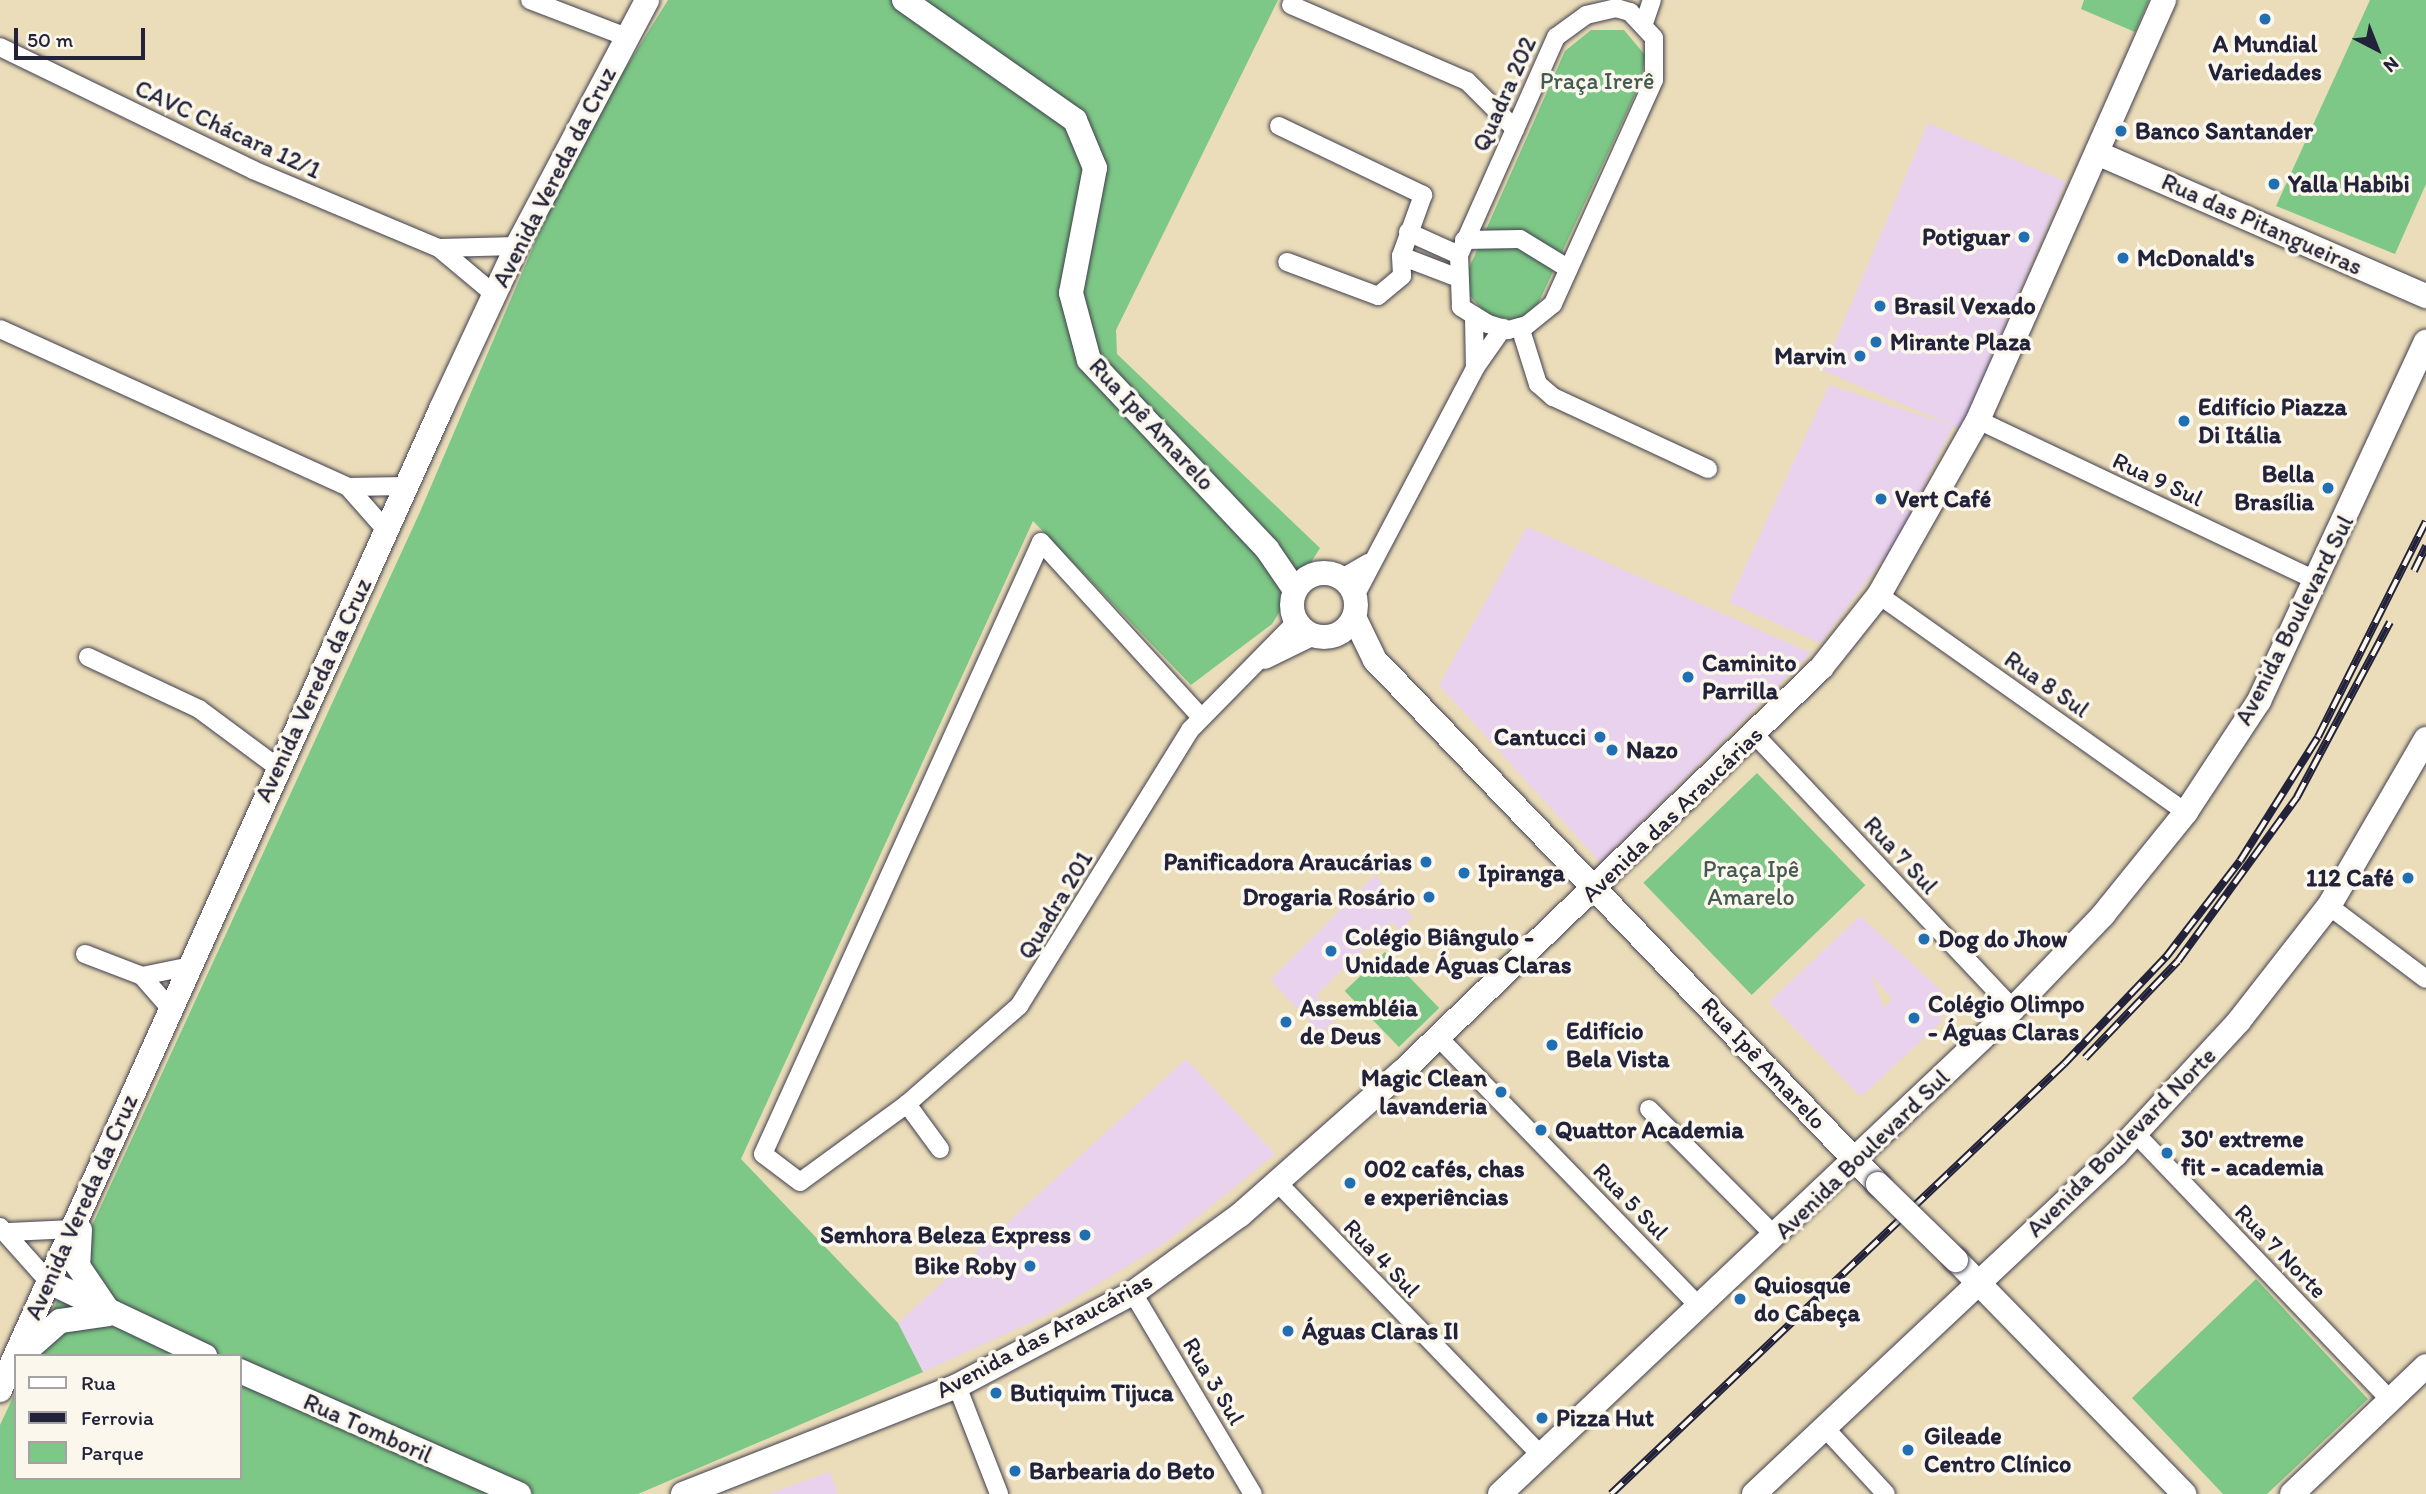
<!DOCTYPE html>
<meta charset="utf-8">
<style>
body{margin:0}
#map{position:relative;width:2426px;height:1494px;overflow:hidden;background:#ebddb9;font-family:Itim,sans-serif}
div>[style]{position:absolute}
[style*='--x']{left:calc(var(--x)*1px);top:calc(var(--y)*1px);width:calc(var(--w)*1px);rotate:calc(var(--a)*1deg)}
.built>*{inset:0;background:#e9d2ee;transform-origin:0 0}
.green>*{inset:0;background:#7dc886;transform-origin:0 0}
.roads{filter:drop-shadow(0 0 2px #403e4e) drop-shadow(0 0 2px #403e4e)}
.street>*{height:18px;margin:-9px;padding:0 9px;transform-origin:9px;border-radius:9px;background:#fff}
.secondary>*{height:24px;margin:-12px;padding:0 12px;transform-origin:12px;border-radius:12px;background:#fff}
.secondary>.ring{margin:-12px;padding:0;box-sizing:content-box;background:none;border:24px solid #fff;border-radius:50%}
.rail>*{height:8px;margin-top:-4px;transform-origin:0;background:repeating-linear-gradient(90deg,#fbf7ec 0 16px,#22223b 0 32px);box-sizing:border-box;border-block:2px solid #22223b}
.bridges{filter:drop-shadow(0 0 2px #403e4e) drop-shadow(0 0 2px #403e4e)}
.secondary-bridge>*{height:24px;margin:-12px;padding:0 12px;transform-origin:12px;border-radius:12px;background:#fff}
.dots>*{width:19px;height:19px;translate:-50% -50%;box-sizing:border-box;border:4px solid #fbf7ec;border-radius:50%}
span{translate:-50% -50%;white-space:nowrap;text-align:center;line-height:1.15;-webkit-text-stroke:7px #fbf7ec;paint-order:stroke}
.poi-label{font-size:24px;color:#22223b;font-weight:700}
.left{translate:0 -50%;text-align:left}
.right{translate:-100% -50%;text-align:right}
.park-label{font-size:24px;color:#425c55}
.street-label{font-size:24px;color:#22223b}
.legend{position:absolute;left:14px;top:1354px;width:228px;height:126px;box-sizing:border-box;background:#fbf7ec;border:2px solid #a4a2a5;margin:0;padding:9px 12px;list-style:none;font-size:21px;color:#22223b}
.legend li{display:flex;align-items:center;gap:14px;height:35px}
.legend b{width:35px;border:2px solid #a4a2a5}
.north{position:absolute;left:2342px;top:14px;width:70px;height:70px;-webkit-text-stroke:5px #fbf7ec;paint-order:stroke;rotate:138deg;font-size:19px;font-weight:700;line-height:28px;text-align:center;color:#22223b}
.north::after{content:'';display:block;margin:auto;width:24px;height:32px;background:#22223b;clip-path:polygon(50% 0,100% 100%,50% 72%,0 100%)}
.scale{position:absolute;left:14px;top:28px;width:131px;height:32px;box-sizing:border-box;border:4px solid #22223b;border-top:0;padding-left:9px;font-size:21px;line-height:24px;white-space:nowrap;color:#22223b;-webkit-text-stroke:5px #fbf7ec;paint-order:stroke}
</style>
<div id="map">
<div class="built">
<i style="left:1928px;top:123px;width:150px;height:269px;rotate:23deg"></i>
<i style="clip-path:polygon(1829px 385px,1953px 426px,1894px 545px,1820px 643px,1729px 602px)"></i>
<i style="clip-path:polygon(1527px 527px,1811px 653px,1600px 862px,1439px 685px)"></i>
<i style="clip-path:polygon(1375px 875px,1413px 917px,1400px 930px,1392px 922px,1316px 995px,1337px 1018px,1321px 1033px,1270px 980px)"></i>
<i style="clip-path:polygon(evenodd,1860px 916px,1943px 992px,1942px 1021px,1861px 1097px,1769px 1002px,1860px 916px,1873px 977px,1892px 999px,1884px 1008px,1872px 978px,1873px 977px)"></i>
<i style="clip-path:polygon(1186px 1059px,1275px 1154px,1165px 1243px,1049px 1314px,923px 1372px,898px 1323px)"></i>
<i style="clip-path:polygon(830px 1472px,838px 1494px,768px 1494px)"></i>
</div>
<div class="green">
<i style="clip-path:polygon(668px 0,1278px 0,1116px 330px,1117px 354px,1320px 548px,1272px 624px,1191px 685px,1033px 521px,741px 1159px,898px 1323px,923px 1372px,638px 1494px,0 1494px,0 1425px,16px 1391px,16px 1478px,240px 1478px,240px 1356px,32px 1356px,420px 512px,574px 151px)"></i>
<i style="clip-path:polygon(2084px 0,2149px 0,2135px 32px,2081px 9px)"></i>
<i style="clip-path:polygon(2370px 0,2426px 0,2426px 184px,2395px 254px,2276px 206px)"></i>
<i style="clip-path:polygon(1591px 30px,1624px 30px,1645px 55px,1641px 82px,1538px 304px,1518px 320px,1488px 316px,1470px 296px,1469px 268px,1565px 51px)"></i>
<i style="left:1757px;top:773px;width:156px;height:158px;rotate:46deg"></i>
<i style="left:1385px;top:952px;width:78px;height:56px;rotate:46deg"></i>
<i style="clip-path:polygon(2256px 1279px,2368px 1399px,2267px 1494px,2223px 1494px,2132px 1398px)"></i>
</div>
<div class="roads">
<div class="street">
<i style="--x:530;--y:0;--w:101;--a:21"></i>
<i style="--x:1291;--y:5;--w:192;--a:23.4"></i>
<i style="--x:1467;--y:81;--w:68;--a:45"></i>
<i style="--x:1616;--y:8;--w:15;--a:16"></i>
<i style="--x:1630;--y:12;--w:35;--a:47"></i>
<i style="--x:1654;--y:38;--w:42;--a:90"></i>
<i style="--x:1654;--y:80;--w:246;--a:114.3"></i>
<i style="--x:1553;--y:304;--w:33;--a:141"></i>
<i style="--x:1527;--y:325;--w:20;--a:165"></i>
<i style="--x:1508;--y:330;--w:21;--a:-163"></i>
<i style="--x:1488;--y:324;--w:32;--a:-148"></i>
<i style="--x:1461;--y:307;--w:52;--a:-92.2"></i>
<i style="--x:1459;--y:255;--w:239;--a:-66"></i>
<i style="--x:1556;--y:37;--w:37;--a:-36"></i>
<i style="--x:1586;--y:15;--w:31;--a:-13"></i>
<i style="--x:1644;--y:23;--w:24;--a:-71"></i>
<i style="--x:0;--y:47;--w:281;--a:25.9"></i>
<i style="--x:253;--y:170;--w:202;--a:22.8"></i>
<i style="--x:439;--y:248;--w:73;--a:40"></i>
<i style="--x:1279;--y:126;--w:160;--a:25.6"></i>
<i style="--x:1423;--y:195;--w:65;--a:109.8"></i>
<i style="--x:1401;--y:256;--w:20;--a:87"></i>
<i style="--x:1402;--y:276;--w:31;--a:140"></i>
<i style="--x:1378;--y:296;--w:97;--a:-159.5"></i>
<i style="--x:1408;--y:232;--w:56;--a:24.3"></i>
<i style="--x:1464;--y:240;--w:56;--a:-1"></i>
<i style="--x:1520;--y:239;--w:57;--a:31.5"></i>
<i style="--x:439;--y:248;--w:78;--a:-1.5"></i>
<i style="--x:1401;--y:256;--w:59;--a:20.9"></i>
<i style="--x:1474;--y:317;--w:51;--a:88.9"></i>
<i style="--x:1520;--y:327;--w:60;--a:72.5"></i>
<i style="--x:1538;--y:384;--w:20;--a:41"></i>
<i style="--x:1553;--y:397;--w:171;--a:24.9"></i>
<i style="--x:0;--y:329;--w:382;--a:24.4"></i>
<i style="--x:348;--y:487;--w:57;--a:48.5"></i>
<i style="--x:1978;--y:420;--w:375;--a:25.4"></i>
<i style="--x:348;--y:487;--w:58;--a:-1"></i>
<i style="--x:1342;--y:578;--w:30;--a:-30"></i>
<i style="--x:1879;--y:595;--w:376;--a:35.3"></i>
<i style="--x:1355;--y:596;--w:258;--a:-62.2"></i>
<i style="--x:1475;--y:368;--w:49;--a:-55"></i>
<i style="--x:88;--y:657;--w:123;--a:25.1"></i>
<i style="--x:199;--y:709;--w:97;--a:36.6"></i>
<i style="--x:1265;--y:660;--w:55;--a:-26.1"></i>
<i style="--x:1755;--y:735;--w:376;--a:46.7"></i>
<i style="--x:2329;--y:906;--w:121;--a:37"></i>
<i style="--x:85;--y:954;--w:61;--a:21.1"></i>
<i style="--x:142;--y:976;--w:40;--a:49"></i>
<i style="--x:142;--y:976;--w:45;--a:-11.6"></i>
<i style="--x:1439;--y:1038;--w:375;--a:45.9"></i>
<i style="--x:907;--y:1104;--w:132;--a:143.9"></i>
<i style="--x:800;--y:1182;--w:46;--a:-142.9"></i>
<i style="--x:763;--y:1154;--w:672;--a:-65.57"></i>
<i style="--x:1041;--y:542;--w:237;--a:47.6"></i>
<i style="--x:1649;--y:1109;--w:179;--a:45.2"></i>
<i style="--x:2136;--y:1134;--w:369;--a:46.3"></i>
<i style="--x:940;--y:1149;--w:56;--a:-126.3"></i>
<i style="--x:907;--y:1104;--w:149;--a:-41.2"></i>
<i style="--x:1019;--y:1006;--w:325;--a:-58.2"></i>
<i style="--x:1190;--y:730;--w:151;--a:-45.5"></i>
<i style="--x:1277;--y:1182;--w:381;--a:46"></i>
<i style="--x:0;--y:1227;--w:74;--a:48.3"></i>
<i style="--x:9;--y:1232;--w:64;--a:-2.7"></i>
<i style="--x:1133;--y:1293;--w:234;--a:59.2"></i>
<i style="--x:957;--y:1386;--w:116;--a:68.7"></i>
<i style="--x:1824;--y:1427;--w:91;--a:47.2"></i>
</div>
<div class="secondary">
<i style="--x:904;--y:0;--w:209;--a:35.1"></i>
<i style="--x:1075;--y:120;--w:52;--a:67.4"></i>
<i style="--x:1095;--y:168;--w:127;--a:100.9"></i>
<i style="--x:1071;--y:293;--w:69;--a:75"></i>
<i style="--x:1089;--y:360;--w:260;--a:46.7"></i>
<i style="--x:1267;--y:549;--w:50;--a:55.7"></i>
<i style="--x:2097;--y:153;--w:359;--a:23.5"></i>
<i class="ring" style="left:1292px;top:573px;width:40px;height:40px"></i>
<i style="--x:1354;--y:617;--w:48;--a:64"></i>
<i style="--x:1375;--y:660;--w:726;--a:46.17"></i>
<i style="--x:80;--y:1230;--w:36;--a:93"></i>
<i style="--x:78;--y:1266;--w:57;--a:55.8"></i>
<i style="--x:1956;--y:1260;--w:327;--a:45.7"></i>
<i style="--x:49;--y:1282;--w:173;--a:25.4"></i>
<i style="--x:26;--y:1351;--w:45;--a:-41.4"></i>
<i style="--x:60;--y:1321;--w:49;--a:-8.1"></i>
<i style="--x:240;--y:1371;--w:305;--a:23.8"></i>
<i style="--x:0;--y:1390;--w:1076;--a:-65.79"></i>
<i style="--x:441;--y:409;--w:180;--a:-65"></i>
<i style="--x:517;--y:246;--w:278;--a:-62.1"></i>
<i style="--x:683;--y:1494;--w:295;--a:-21.5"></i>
<i style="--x:957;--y:1386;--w:199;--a:-27.9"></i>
<i style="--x:1133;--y:1293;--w:132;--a:-36.1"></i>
<i style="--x:1240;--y:1215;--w:217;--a:-41.5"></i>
<i style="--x:1403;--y:1071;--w:581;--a:-43.95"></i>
<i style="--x:1821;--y:668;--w:93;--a:-51.5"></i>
<i style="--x:1879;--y:595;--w:201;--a:-60.5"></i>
<i style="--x:1978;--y:420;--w:459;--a:-66.1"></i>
<i style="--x:1500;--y:1494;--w:706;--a:-43.39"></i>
<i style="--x:2013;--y:1009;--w:130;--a:-46.2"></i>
<i style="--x:2103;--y:915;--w:132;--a:-51.1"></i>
<i style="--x:2186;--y:812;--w:133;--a:-56.7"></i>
<i style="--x:2259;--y:701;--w:396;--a:-65.1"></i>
<i style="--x:1754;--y:1494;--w:497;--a:-43.2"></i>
<i style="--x:2116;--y:1154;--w:181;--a:-47.2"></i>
<i style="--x:2239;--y:1021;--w:146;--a:-52"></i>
<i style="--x:2329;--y:906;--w:193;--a:-59.9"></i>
<i style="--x:2292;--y:1494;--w:185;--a:-43.7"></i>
</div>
</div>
<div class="rail">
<i style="--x:2414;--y:571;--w:28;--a:-64"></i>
<i style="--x:2085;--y:1058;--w:134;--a:-46.2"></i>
<i style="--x:2178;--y:961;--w:203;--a:-54"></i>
<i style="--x:2297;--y:797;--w:198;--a:-62"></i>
<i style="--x:1611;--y:1494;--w:625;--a:-43.51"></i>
<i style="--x:2064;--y:1064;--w:148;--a:-46.4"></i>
<i style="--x:2166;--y:957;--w:121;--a:-52.4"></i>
<i style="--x:2240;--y:861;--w:146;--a:-57.8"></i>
<i style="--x:2318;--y:737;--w:241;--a:-63.4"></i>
</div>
<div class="bridges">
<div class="secondary-bridge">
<i style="--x:1878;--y:1184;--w:109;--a:44.3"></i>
</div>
</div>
<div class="dots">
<i style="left:2265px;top:19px;background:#1f6fb2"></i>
<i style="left:2121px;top:131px;background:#1f6fb2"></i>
<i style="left:2274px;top:184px;background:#1f6fb2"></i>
<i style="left:2024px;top:237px;background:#1f6fb2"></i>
<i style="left:2123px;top:258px;background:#1f6fb2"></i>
<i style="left:1880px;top:306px;background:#1f6fb2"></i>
<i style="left:1876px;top:342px;background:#1f6fb2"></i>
<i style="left:1860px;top:356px;background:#1f6fb2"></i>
<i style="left:2184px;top:421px;background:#1f6fb2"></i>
<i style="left:2328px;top:488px;background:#1f6fb2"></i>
<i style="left:1881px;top:499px;background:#1f6fb2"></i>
<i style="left:1688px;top:677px;background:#1f6fb2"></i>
<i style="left:1600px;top:737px;background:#1f6fb2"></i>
<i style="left:1612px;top:750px;background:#1f6fb2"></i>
<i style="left:1426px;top:862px;background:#1f6fb2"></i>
<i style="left:1464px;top:873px;background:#1f6fb2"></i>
<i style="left:2408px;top:878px;background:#1f6fb2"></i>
<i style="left:1429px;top:897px;background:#1f6fb2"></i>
<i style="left:1924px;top:939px;background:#1f6fb2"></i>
<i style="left:1331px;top:951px;background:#1f6fb2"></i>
<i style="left:1914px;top:1018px;background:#1f6fb2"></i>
<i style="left:1286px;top:1022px;background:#1f6fb2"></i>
<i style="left:1552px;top:1045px;background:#1f6fb2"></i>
<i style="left:1501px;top:1092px;background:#1f6fb2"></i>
<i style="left:1541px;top:1130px;background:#1f6fb2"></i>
<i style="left:2167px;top:1153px;background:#1f6fb2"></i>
<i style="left:1350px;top:1183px;background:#1f6fb2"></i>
<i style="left:1085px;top:1235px;background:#1f6fb2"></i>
<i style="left:1030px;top:1266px;background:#1f6fb2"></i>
<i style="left:1740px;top:1299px;background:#1f6fb2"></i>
<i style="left:1288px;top:1331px;background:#1f6fb2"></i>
<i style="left:996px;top:1393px;background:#1f6fb2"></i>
<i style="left:1542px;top:1418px;background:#1f6fb2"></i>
<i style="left:1908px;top:1450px;background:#1f6fb2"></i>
<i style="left:1015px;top:1471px;background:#1f6fb2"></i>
</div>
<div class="poi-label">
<span style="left:2265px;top:58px">A Mundial<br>Variedades</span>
<span class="left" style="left:2135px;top:131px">Banco Santander</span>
<span class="left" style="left:2288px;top:184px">Yalla Habibi</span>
<span class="right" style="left:2010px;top:237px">Potiguar</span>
<span class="left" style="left:2137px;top:258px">McDonald's</span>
<span class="left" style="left:1894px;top:306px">Brasil Vexado</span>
<span class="left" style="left:1890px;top:342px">Mirante Plaza</span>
<span class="right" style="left:1846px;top:356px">Marvin</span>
<span class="left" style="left:2198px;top:421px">Edifício Piazza<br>Di Itália</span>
<span class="right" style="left:2314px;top:488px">Bella<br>Brasília</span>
<span class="left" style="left:1895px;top:499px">Vert Café</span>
<span class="left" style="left:1702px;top:677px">Caminito<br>Parrilla</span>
<span class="right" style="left:1586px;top:737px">Cantucci</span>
<span class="left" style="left:1626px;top:750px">Nazo</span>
<span class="right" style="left:1412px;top:862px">Panificadora Araucárias</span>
<span class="left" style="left:1478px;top:873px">Ipiranga</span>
<span class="right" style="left:2394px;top:878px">112 Café</span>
<span class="right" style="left:1415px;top:897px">Drogaria Rosário</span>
<span class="left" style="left:1345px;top:951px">Colégio Biângulo -<br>Unidade Águas Claras</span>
<span class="left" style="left:1938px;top:939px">Dog do Jhow</span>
<span class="left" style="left:1928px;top:1018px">Colégio Olimpo<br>- Águas Claras</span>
<span class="left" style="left:1300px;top:1022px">Assembléia<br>de Deus</span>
<span class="left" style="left:1566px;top:1045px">Edifício<br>Bela Vista</span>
<span class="right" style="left:1487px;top:1092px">Magic Clean<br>lavanderia</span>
<span class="left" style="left:1555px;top:1130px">Quattor Academia</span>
<span class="left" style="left:2181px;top:1153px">30' extreme<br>fit - academia</span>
<span class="left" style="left:1364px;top:1183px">002 cafés, chas<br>e experiências</span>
<span class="right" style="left:1071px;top:1235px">Semhora Beleza Express</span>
<span class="right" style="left:1016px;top:1266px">Bike Roby</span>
<span class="left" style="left:1754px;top:1299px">Quiosque<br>do Cabeça</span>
<span class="left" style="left:1302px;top:1331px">Águas Claras II</span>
<span class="left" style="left:1010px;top:1393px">Butiquim Tijuca</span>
<span class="left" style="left:1556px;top:1418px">Pizza Hut</span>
<span class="left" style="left:1924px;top:1450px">Gileade<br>Centro Clínico</span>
<span class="left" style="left:1029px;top:1471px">Barbearia do Beto</span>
</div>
<div class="park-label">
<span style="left:1597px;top:81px">Praça Irerê</span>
<span style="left:1751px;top:883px">Praça Ipê<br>Amarelo</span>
</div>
<div class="street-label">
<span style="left:1504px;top:94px;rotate:-66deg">Quadra 202</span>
<span style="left:228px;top:129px;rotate:25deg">CAVC Chácara 12/1</span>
<span style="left:554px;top:177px;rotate:-63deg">Avenida Vereda da Cruz</span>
<span style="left:2262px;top:224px;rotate:24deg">Rua das Pitangueiras</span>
<span style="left:1152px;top:424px;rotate:47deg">Rua Ipê Amarelo</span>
<span style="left:2158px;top:479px;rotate:25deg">Rua 9 Sul</span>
<span style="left:2294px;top:620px;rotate:-63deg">Avenida Boulevard Sul</span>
<span style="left:2047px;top:684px;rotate:35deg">Rua 8 Sul</span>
<span style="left:313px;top:690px;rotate:-65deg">Avenida Vereda da Cruz</span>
<span style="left:1672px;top:814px;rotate:-44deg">Avenida das Araucárias</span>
<span style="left:1901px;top:855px;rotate:47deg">Rua 7 Sul</span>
<span style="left:1055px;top:905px;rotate:-59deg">Quadra 201</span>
<span style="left:1764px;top:1063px;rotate:47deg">Rua Ipê Amarelo</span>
<span style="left:2121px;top:1142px;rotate:-45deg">Avenida Boulevard Norte</span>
<span style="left:1862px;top:1154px;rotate:-44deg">Avenida Boulevard Sul</span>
<span style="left:1631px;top:1201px;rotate:46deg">Rua 5 Sul</span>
<span style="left:81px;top:1207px;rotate:-66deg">Avenida Vereda da Cruz</span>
<span style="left:2281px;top:1251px;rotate:46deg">Rua 7 Norte</span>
<span style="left:1382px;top:1258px;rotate:46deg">Rua 4 Sul</span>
<span style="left:1044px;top:1335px;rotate:-28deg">Avenida das Araucárias</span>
<span style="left:1214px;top:1381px;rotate:59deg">Rua 3 Sul</span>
<span style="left:368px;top:1428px;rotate:24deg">Rua Tomboril</span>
</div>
<ul class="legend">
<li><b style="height:9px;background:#fff"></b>Rua</li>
<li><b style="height:9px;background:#22223b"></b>Ferrovia</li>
<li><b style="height:19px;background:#7dc886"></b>Parque</li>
</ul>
<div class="north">N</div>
<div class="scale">50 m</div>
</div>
